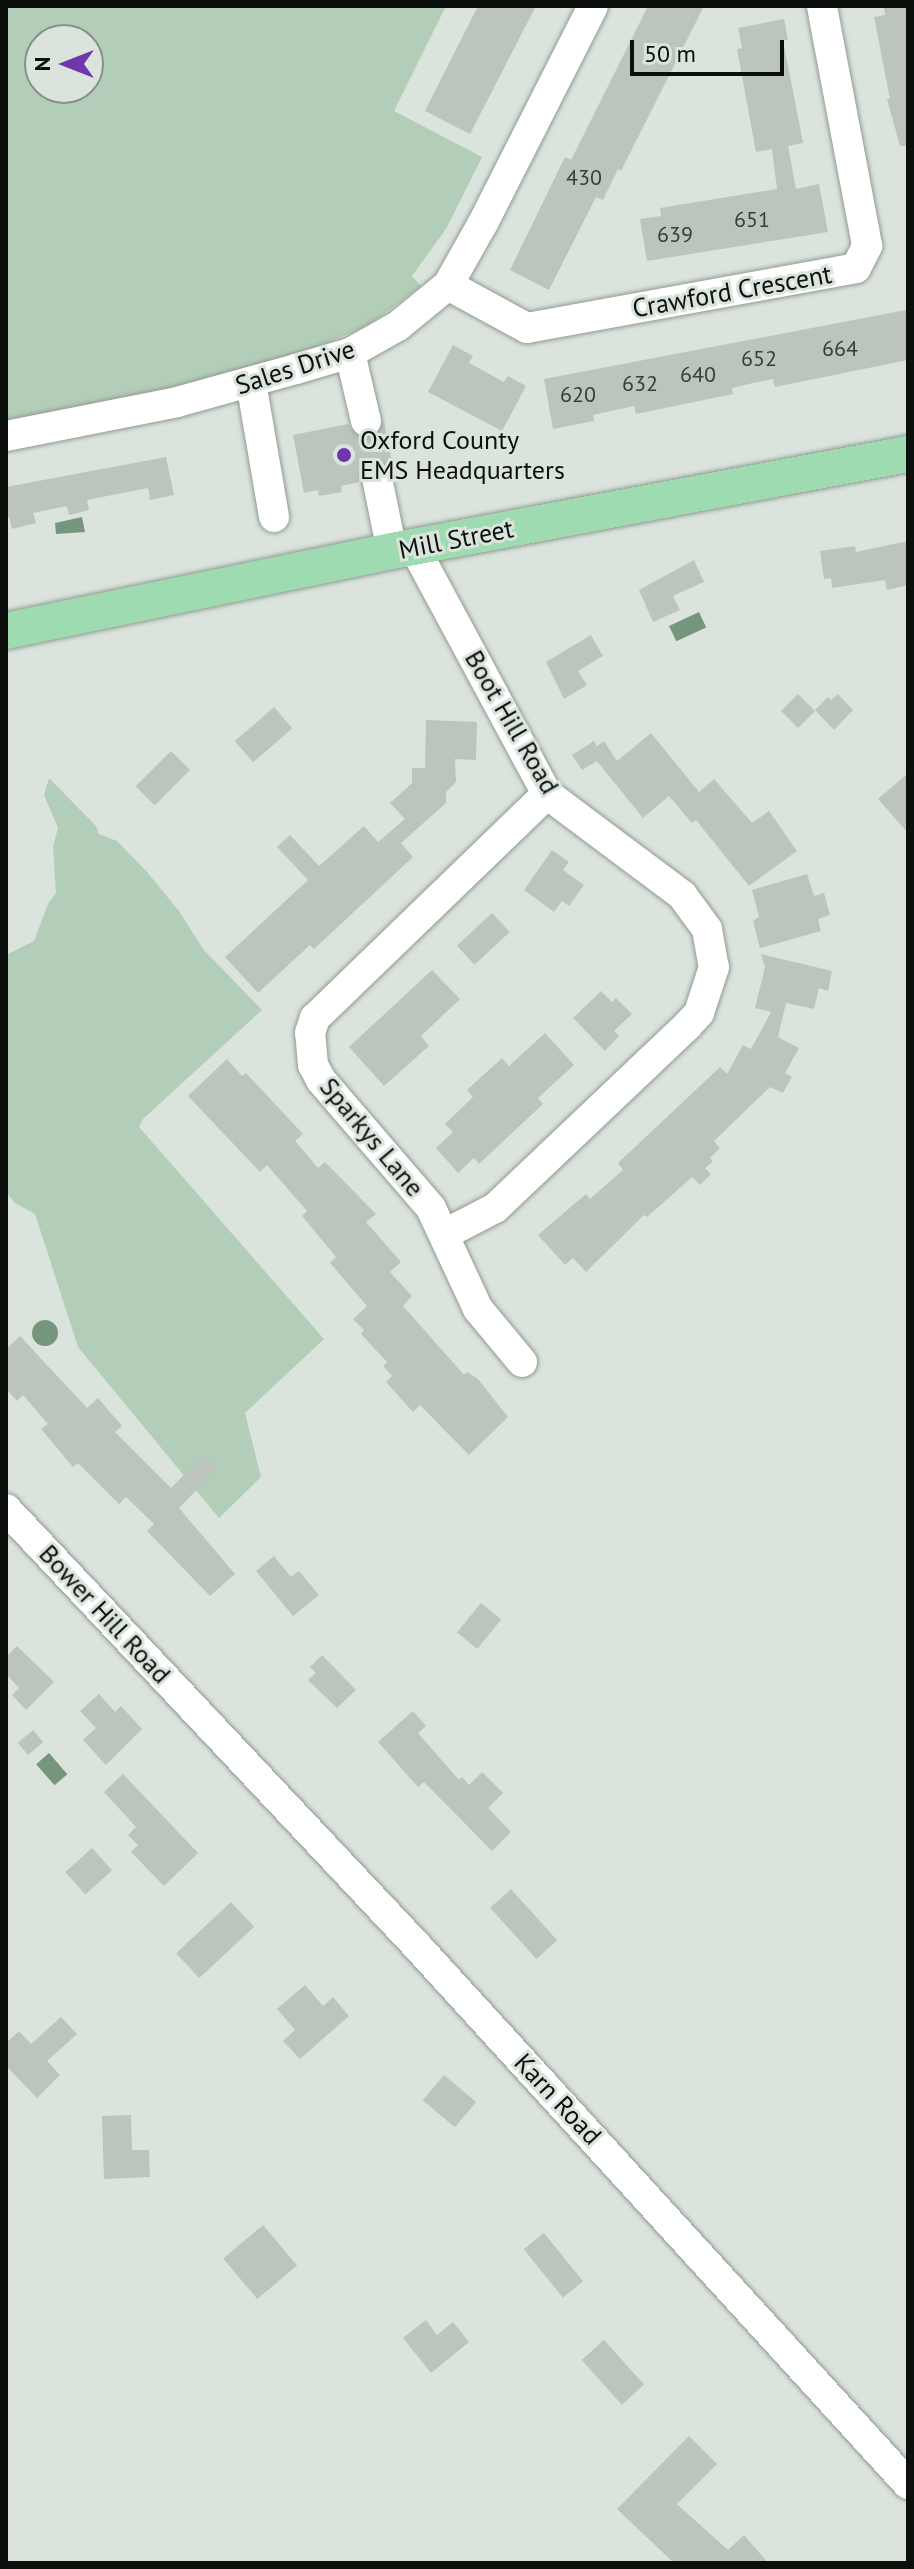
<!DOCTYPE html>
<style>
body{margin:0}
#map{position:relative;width:914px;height:2569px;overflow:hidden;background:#dae4dc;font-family:"PT Sans",sans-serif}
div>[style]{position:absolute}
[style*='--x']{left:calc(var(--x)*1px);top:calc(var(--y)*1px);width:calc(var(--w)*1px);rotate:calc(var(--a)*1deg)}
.green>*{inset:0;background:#b3ceb8}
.water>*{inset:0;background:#76957d;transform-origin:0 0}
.round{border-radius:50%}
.building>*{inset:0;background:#bbc5bd;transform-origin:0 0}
.minor-tunnel>*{height:30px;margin-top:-15px;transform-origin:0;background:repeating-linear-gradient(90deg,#bbc4bd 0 30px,transparent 0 45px)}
.roads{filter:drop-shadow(0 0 2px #919a93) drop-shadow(0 0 2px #919a93)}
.minor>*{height:30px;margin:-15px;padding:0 15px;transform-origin:15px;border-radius:15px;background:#fff}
.major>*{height:36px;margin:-18px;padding:0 18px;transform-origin:18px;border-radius:18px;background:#9edbb0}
.dots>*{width:22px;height:22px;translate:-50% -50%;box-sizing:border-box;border:4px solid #dae4dc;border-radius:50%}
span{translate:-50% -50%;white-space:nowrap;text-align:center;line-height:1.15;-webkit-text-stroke:6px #dae4dc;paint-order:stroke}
.number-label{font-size:22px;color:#383d39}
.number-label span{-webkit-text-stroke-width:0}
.street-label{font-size:26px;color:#0c100d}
.poi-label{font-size:26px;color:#0c100d}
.left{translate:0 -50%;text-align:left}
.frame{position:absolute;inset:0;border:8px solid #0c100d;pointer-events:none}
.north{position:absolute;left:24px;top:24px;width:80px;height:80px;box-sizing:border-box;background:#dae4dc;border:2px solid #888f89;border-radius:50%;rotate:270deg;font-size:22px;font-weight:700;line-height:32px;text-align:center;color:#0c100d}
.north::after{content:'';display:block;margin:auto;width:28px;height:36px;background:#6e37ad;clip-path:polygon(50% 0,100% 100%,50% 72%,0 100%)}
.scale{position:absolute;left:630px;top:40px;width:154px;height:36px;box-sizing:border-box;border:4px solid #0c100d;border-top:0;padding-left:10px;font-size:24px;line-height:28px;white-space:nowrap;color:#0c100d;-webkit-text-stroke:6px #dae4dc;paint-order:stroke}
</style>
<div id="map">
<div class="green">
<i style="clip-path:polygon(evenodd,6px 6px,446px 6px,394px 111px,482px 157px,446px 229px,412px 276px,421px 286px,369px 325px,315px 348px,158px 392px,6px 422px,6px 6px,40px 40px,88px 40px,88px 88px,40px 88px,40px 40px)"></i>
<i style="clip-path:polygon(49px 778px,96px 826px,99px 834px,117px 841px,147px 872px,179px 911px,203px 949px,262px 1010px,143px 1119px,139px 1127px,324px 1339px,245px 1413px,261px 1477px,219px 1518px,78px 1347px,35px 1214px,15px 1203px,6px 1192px,6px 955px,34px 941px,48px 904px,56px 893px,53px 847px,58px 828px,44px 795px)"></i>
</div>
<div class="water">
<i style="clip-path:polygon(82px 517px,85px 532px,56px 534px,55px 523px)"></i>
<i style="left:699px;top:612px;width:17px;height:33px;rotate:65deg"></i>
<i class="round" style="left:32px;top:1320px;width:26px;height:26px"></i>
<i style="left:49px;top:1753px;width:28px;height:17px;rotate:49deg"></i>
</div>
<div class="building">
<i style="clip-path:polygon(478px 6px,536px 6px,470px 134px,425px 111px)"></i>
<i style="clip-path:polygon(648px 6px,704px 6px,621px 171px,618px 169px,603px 200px,596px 197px,549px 290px,510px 270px,565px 157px,571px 160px)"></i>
<i style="clip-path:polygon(908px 6px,908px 146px,900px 146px,887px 99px,890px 99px,874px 17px,885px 15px,884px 8px)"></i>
<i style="clip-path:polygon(784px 19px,788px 40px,783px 40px,803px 143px,788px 146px,796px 189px,819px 184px,828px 232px,647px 261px,640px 219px,661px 216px,660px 208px,777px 189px,772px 149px,756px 152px,737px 49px,742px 48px,738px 28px)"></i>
<i style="clip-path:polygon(906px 310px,908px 360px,775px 387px,773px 379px,753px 383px,732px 388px,733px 394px,636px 414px,634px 406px,593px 415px,594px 421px,553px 429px,544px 379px)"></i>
<i style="clip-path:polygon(453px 345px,473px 356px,469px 363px,504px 382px,508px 376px,526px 386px,502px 431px,428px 392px)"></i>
<i style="clip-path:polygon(384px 421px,394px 473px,383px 461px,373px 461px,360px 472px,359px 482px,341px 486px,342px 492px,319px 496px,318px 490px,304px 493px,293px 435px,348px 424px,354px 434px,369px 439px,379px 434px)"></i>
<i style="clip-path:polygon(166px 457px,174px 495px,150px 500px,148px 488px,87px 500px,89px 510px,69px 515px,67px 506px,33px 513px,36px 523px,12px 529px,9px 517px,6px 518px,6px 487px)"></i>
<i style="clip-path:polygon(908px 541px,908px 585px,887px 590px,885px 580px,832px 588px,831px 578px,824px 579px,820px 551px,855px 546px,856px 552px)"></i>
<i style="clip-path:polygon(694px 560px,704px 582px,673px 596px,680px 610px,653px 622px,639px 590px)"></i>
<i style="clip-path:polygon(591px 635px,603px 656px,578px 671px,587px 685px,564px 699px,546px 662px)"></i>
<i style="left:798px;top:694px;width:24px;height:24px;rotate:45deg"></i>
<i style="clip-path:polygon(838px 694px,853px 710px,834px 730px,815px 710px,828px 697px,831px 700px)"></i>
<i style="left:274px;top:707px;width:28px;height:52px;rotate:49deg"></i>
<i style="clip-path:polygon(426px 720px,477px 722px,476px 760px,455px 759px,456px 782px,446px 792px,446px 803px,401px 843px,413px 857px,314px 949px,310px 945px,258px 993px,225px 957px,308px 880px,277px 847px,290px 835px,319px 866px,364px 826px,378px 842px,405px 819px,390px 803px,412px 783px,412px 768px,425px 768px)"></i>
<i style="clip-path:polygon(651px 733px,699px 792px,714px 779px,752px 823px,769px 811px,797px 851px,749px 886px,696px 820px,692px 823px,669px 796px,643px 818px,597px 761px,582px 770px,572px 755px,594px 741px,597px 746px,604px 741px,617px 761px)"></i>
<i style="left:171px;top:751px;width:27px;height:50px;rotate:45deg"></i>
<i style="clip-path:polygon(908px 773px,908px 833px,878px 799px)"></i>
<i style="clip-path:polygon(552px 850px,569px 862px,563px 870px,584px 885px,569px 906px,562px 901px,554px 912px,524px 890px)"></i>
<i style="clip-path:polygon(807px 874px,814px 896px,824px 893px,830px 915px,818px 919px,821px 931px,760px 948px,753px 921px,759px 917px,752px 890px)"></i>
<i style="left:492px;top:913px;width:26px;height:48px;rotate:47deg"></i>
<i style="clip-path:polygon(761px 954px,832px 971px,828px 991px,819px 988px,814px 1009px,786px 1003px,778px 1037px,799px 1048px,785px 1073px,792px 1077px,783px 1093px,770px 1087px,714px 1141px,720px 1148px,710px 1158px,713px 1161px,705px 1168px,711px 1174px,700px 1185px,692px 1177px,647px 1217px,644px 1215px,586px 1272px,573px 1258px,565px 1265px,538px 1235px,586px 1194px,590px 1199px,623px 1170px,618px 1163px,720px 1067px,727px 1074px,743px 1045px,751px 1049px,771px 1012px,755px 1008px,765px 967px)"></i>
<i style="clip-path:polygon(432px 970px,460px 999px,421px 1036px,429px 1046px,384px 1086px,349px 1047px)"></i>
<i style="clip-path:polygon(601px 991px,612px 1002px,616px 998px,632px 1014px,614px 1031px,619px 1036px,605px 1051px,573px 1018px)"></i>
<i style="clip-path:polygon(545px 1033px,574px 1065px,538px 1098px,543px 1104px,479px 1164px,474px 1158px,458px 1173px,436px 1148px,453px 1132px,445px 1124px,473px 1097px,467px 1090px,502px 1058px,509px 1066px)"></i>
<i style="clip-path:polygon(227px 1059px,242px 1076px,246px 1073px,303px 1134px,295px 1141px,318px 1168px,325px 1162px,376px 1214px,366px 1222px,401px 1262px,390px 1272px,412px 1296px,403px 1306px,464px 1375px,467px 1372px,478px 1379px,508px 1417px,469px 1455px,420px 1405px,413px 1412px,386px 1382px,392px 1376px,383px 1366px,387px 1362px,361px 1334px,364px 1330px,353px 1319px,367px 1306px,330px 1263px,336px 1257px,302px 1216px,307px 1211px,267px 1165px,260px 1172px,188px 1096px)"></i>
<i style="clip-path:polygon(20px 1336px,87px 1408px,98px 1398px,122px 1426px,115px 1432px,171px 1488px,203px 1455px,217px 1469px,179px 1508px,235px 1574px,210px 1596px,147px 1531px,154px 1524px,126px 1497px,119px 1504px,78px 1463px,73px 1467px,41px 1429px,48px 1424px,23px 1395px,17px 1401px,6px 1389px,6px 1349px)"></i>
<i style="clip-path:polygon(274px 1556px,291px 1577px,299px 1571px,319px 1595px,293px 1616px,256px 1571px)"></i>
<i style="left:481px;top:1603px;width:26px;height:38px;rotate:39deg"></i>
<i style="clip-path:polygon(17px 1646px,54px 1682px,26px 1710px,12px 1695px,19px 1688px,6px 1674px,6px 1657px)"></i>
<i style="clip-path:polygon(322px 1655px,356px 1690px,337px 1708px,308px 1680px,316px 1673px,310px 1667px)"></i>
<i style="clip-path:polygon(99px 1694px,115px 1712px,121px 1706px,142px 1729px,106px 1765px,83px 1740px,96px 1728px,80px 1711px)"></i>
<i style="clip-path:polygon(413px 1711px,426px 1726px,418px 1733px,459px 1780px,462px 1777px,469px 1785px,482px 1772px,503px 1793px,488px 1808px,511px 1832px,492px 1851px,424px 1782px,418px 1787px,378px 1742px)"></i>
<i style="left:33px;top:1730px;width:16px;height:20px;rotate:50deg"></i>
<i style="clip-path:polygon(123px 1774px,198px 1853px,164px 1886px,131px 1852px,138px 1845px,128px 1835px,136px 1827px,104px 1792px)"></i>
<i style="left:92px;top:1848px;width:30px;height:36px;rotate:48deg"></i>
<i style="left:511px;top:1889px;width:69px;height:28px;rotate:48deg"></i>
<i style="left:231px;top:1902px;width:34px;height:75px;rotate:47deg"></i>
<i style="clip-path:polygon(305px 1985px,323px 2006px,333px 1997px,349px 2016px,300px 2059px,283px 2041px,295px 2030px,277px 2009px)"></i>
<i style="clip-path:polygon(61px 2017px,77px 2034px,47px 2061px,60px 2075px,37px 2098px,6px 2066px,6px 2043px,19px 2031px,31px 2044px)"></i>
<i style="left:444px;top:2075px;width:42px;height:33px;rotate:40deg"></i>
<i style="clip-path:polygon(131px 2115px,132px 2150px,149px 2150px,150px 2177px,104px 2179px,102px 2116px)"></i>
<i style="left:263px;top:2225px;width:53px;height:52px;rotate:50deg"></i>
<i style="left:544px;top:2233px;width:62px;height:26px;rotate:51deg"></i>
<i style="clip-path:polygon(426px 2320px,437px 2335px,453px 2322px,469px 2342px,431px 2373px,403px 2338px)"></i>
<i style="left:604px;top:2340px;width:60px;height:30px;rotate:48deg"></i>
<i style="clip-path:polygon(689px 2436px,717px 2464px,677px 2504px,728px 2550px,744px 2535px,768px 2563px,674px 2563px,617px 2509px)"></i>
</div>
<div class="minor-tunnel">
<i style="--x:366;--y:421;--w:58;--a:79.1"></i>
</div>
<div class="roads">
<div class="minor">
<i style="--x:448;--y:285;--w:90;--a:28.6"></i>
<i style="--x:527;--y:328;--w:334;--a:-10.3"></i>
<i style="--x:856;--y:268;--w:25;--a:-63"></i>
<i style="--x:867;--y:246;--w:17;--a:-100"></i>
<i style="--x:864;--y:229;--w:227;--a:-100.7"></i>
<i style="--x:350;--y:353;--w:70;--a:76.8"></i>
<i style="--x:251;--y:382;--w:137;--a:80.3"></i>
<i style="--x:6;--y:436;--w:174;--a:-11.2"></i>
<i style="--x:177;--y:402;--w:123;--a:-15.5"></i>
<i style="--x:296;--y:369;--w:56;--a:-16.5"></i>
<i style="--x:350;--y:353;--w:55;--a:-29.4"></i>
<i style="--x:398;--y:326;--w:65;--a:-39.4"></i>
<i style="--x:448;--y:285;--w:71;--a:-60.6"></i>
<i style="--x:483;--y:223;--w:243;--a:-63.1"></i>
<i style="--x:377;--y:478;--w:75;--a:78.4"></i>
<i style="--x:414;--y:547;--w:281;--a:61.7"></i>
<i style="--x:547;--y:794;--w:169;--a:36.8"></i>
<i style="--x:682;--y:895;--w:42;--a:53.7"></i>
<i style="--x:707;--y:929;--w:39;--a:80"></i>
<i style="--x:714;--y:967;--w:48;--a:108.1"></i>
<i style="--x:699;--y:1013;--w:16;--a:133"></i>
<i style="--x:688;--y:1025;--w:266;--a:136.5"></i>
<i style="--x:495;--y:1208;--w:56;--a:152.5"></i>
<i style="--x:522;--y:1362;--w:69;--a:-129.7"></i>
<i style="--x:478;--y:1309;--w:111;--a:-115"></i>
<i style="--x:431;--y:1208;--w:169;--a:-130.7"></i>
<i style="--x:321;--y:1080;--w:17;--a:-118"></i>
<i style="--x:313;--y:1065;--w:32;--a:-95"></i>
<i style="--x:310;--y:1033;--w:16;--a:-72"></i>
<i style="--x:315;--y:1018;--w:322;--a:-44"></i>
<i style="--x:6;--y:1509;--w:598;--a:46.76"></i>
<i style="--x:416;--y:1945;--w:730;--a:47.61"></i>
</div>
<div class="major">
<i style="--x:6;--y:631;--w:394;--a:-11.7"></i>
<i style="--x:392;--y:551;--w:525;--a:-10.65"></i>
</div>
</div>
<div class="dots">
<i style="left:344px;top:455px;background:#6e37ad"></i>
</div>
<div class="number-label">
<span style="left:584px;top:178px">430</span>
<span style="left:752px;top:220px">651</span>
<span style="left:675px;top:235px">639</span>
<span style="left:840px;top:349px">664</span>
<span style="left:759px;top:359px">652</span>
<span style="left:698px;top:375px">640</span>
<span style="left:640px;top:384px">632</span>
<span style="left:578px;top:395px">620</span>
</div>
<div class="street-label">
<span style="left:732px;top:291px;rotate:-10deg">Crawford Crescent</span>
<span style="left:295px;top:367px;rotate:-18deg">Sales Drive</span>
<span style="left:456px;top:539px;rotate:-11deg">Mill Street</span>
<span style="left:512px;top:722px;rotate:60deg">Boot Hill Road</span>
<span style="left:372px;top:1137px;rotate:50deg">Sparkys Lane</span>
<span style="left:105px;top:1614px;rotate:47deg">Bower Hill Road</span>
<span style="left:558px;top:2099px;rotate:47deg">Karn Road</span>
</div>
<div class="poi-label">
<span class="left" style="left:360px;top:455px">Oxford County<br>EMS Headquarters</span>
</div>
<div class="frame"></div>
<div class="north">N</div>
<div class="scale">50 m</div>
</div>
